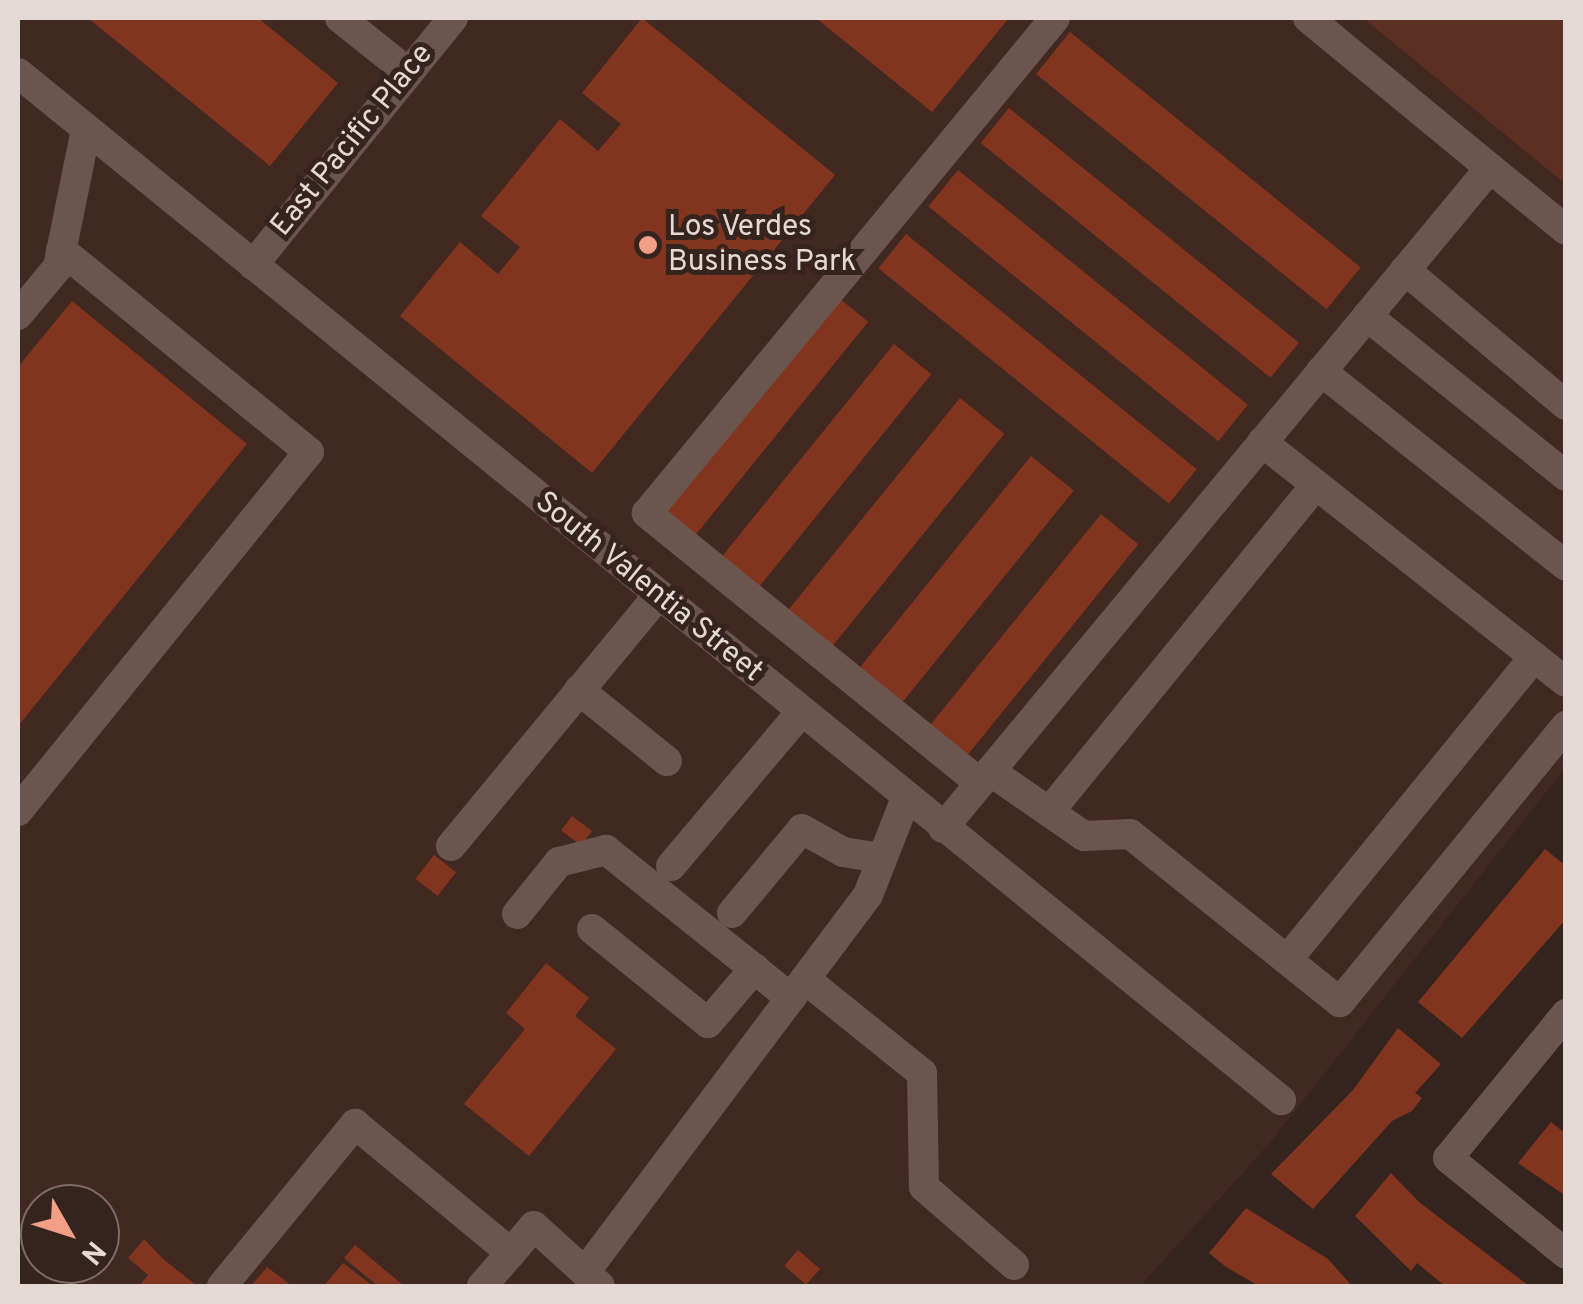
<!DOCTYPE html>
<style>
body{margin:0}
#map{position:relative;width:1583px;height:1304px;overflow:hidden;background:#35231e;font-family:Overpass,sans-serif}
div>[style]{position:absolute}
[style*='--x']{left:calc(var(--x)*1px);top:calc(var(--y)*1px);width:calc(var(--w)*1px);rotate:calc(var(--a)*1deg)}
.built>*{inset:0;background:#412921}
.green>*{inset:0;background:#5b2f22}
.building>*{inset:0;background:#81351e;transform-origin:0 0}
.minor>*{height:30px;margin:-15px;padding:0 15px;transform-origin:15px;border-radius:15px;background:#6b564f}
.dots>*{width:28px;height:28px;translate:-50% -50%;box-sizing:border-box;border:5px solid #35231e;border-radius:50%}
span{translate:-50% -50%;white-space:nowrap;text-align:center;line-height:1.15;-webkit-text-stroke:10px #35231e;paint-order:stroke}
.street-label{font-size:30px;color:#e5d9d5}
.poi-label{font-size:30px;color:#e5d9d5}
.left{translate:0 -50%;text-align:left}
.frame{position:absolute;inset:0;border:20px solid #e5d9d5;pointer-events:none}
.north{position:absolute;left:20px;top:1184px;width:100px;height:100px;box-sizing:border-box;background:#35231e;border:2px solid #7b6c67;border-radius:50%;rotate:129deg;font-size:28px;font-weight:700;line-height:40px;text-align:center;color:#e5d9d5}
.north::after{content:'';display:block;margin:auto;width:35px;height:45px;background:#f39f86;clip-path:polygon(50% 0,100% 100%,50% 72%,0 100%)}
</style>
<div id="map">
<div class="built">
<i style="clip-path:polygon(18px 18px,1363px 18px,1565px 184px,1565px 768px,1269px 1144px,1140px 1286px,86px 1286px,59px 1264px,100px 1264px,100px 1204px,40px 1204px,40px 1249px,18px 1230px)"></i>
</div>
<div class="green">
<i style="clip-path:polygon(1363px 18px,1565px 18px,1565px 184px)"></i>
</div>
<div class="building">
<i style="clip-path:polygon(88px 18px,258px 18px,338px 83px,270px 166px)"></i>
<i style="clip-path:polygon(642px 18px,835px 175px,592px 473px,400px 316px,460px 242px,498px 274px,520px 247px,481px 216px,560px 119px,598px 151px,621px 124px,582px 93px)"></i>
<i style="clip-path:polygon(816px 18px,1009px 18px,932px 112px)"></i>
<i style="left:1070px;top:32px;width:374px;height:54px;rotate:39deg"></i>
<i style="left:1009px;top:108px;width:373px;height:45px;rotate:39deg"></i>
<i style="left:958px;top:170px;width:373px;height:47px;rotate:39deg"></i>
<i style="left:906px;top:234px;width:374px;height:44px;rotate:39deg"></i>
<i style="left:834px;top:294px;width:44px;height:274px;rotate:39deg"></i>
<i style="clip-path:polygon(72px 301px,247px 444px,18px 726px,18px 367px)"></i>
<i style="left:894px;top:344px;width:48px;height:274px;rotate:39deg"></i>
<i style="left:960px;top:398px;width:57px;height:274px;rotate:39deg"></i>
<i style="left:1031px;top:456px;width:55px;height:274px;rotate:39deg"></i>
<i style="left:1101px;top:514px;width:48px;height:273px;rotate:39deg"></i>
<i style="left:572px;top:816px;width:25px;height:18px;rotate:37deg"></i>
<i style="clip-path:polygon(1545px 849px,1566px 866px,1566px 919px,1462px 1038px,1418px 1002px)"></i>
<i style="left:434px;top:855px;width:28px;height:30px;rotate:38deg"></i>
<i style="clip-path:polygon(546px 963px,589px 998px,575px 1016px,616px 1049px,529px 1156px,464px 1104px,525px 1029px,506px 1013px)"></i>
<i style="clip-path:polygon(1398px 1028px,1441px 1064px,1415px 1093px,1422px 1098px,1412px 1111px,1392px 1121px,1313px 1209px,1271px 1174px,1353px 1090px)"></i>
<i style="clip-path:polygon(1551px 1122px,1566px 1134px,1566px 1196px,1518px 1163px)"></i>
<i style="clip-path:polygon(1391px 1173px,1419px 1202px,1529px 1286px,1445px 1286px,1417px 1263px,1411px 1271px,1355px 1216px)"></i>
<i style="clip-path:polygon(1246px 1208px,1328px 1259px,1352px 1286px,1259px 1286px,1226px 1267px,1209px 1253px)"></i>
<i style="clip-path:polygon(144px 1239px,162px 1258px,197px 1286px,139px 1286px,148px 1275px,128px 1258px)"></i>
<i style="clip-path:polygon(355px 1245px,404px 1286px,378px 1286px,344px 1258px)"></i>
<i style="left:798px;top:1250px;width:29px;height:21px;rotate:41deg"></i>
<i style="clip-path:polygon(343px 1263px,373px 1286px,324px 1286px)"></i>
<i style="clip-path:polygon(267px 1267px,292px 1286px,251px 1286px)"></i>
</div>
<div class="minor">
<i style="--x:340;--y:18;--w:88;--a:38.6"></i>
<i style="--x:18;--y:73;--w:1628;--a:39.12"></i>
<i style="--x:1490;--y:168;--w:98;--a:39.2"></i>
<i style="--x:253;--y:265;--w:318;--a:-51"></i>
<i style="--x:1405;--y:270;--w:210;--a:40"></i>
<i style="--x:18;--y:315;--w:62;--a:-50.2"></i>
<i style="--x:58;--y:267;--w:141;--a:-78.5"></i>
<i style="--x:1367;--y:316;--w:255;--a:38.8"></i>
<i style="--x:1321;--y:371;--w:313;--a:38.5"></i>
<i style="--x:1262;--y:442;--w:387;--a:38.3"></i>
<i style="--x:579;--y:690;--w:113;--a:38.9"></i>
<i style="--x:990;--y:771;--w:114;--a:34.7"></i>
<i style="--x:1084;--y:836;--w:46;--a:-2.5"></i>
<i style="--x:1130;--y:834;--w:269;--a:38.7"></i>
<i style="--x:1340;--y:1002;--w:357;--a:-50.7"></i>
<i style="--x:980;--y:783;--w:429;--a:-141"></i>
<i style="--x:647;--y:513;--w:641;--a:-50.5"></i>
<i style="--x:18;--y:811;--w:462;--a:-51"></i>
<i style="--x:309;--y:452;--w:320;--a:-140.8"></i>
<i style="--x:1049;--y:812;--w:422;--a:-50.8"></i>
<i style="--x:943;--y:828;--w:857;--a:-50.35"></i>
<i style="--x:1490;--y:168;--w:236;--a:-140.5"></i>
<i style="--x:451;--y:846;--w:325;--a:-50.4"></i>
<i style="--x:671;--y:866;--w:202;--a:-49.8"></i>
<i style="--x:732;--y:913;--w:109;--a:-50.2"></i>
<i style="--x:802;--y:829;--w:47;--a:29.3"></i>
<i style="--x:843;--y:852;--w:39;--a:9"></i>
<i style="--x:517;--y:914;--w:67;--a:-51.1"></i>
<i style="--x:559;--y:862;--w:49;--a:-14.3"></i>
<i style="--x:606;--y:850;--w:237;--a:38.7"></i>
<i style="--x:592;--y:929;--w:149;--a:39"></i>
<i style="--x:708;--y:1023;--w:72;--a:-49.5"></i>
<i style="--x:1287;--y:960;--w:391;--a:-50.8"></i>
<i style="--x:805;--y:979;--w:150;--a:38.8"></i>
<i style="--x:922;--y:1073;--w:114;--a:89"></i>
<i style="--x:924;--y:1187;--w:119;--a:40.9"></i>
<i style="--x:1566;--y:1014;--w:186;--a:129.3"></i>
<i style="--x:1448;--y:1158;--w:152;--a:39.1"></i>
<i style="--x:588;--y:1268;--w:466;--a:-53.1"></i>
<i style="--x:868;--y:895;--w:104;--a:-68.6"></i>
<i style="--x:222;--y:1286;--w:210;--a:-50.6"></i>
<i style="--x:355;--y:1124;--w:202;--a:39.6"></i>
<i style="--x:511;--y:1253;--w:35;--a:-50"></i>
<i style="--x:534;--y:1226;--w:89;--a:42.3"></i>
<i style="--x:482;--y:1286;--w:44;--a:-48.7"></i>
</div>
<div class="dots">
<i style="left:648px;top:245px;background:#f39f86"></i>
</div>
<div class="street-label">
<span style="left:353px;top:141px;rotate:-51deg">East Pacific Place</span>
<span style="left:648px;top:588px;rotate:39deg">South Valentia Street</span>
</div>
<div class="poi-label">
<span class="left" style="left:668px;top:245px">Los Verdes<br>Business Park</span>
</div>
<div class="frame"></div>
<div class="north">N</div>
</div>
